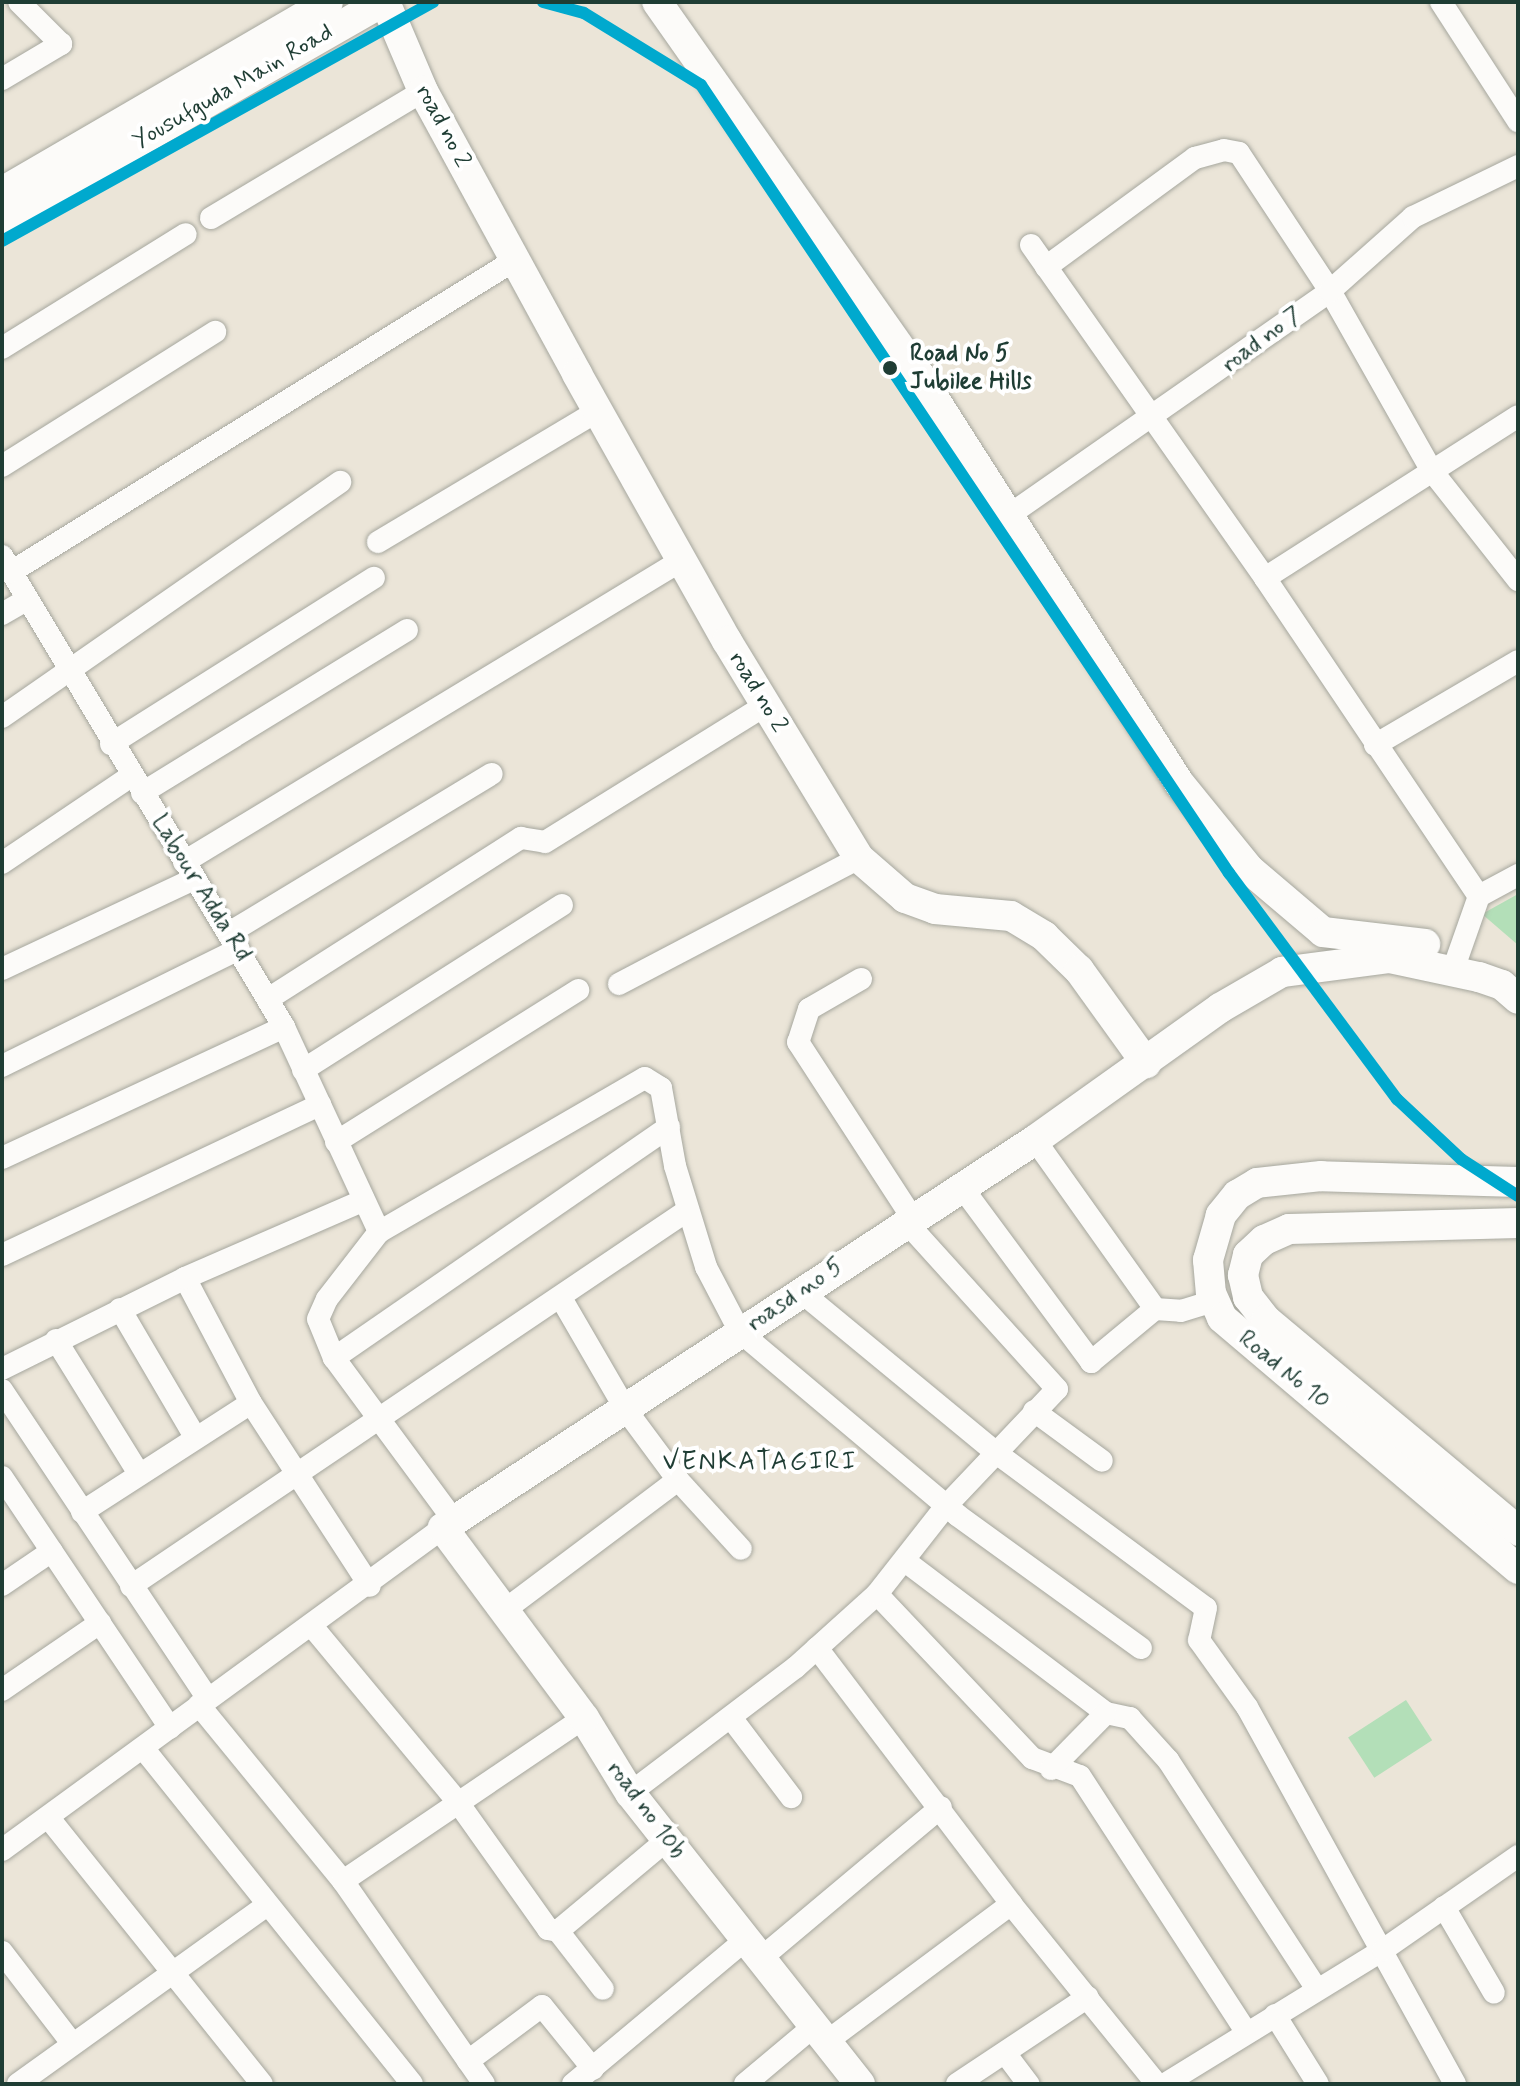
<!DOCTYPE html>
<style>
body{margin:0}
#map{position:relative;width:1520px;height:2086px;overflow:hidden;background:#ebe5d8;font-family:Mynerve,sans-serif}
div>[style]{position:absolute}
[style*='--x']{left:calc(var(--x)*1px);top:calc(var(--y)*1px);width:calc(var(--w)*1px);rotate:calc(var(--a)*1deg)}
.green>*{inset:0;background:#b3dfb8;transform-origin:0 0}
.roads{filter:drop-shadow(0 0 2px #a6a79e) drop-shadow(0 0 2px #a6a79e)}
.street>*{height:22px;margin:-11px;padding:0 11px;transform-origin:11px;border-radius:11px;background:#fcfbf9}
.secondary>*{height:30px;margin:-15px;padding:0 15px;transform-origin:15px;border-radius:15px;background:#fcfbf9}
.metro-1>*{height:12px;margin:-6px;padding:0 6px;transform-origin:6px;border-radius:6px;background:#00a9ce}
.dots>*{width:22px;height:22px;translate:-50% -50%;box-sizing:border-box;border:4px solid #fff;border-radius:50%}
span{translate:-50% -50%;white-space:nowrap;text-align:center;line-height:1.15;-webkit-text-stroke:8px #fff;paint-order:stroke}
.street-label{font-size:24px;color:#1f3d34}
.stop-label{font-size:24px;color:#1f3d34;font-weight:700}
.left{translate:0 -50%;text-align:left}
.neighbourhood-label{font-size:26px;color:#1f3d34;letter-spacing:2px}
.frame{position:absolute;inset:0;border:4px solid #1f3d34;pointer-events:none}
</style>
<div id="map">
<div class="green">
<i style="clip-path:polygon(1518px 894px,1518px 945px,1482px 914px)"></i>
<i style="left:1406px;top:1700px;width:48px;height:69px;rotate:57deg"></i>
</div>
<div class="roads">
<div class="street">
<i style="--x:1441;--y:2;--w:142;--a:57.1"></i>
<i style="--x:2;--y:79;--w:69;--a:-30.7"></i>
<i style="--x:61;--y:44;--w:59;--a:-135"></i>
<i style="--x:211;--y:218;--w:247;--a:-30.9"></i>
<i style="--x:1031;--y:245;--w:407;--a:54.9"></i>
<i style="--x:1265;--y:578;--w:383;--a:56.1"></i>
<i style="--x:1046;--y:267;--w:185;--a:-36.2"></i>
<i style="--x:1195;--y:158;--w:30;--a:-15"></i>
<i style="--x:1224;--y:150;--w:15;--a:11"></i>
<i style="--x:1239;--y:153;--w:165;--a:56.6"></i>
<i style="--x:1330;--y:291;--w:207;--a:60.5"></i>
<i style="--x:1432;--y:471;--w:139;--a:51.7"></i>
<i style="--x:2;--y:348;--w:216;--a:-31.8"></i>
<i style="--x:2;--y:466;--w:252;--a:-32.2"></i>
<i style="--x:1005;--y:518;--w:396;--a:-34.9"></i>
<i style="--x:1330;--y:291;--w:111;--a:-41.7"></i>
<i style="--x:1413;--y:217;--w:117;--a:-25.9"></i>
<i style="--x:378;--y:542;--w:256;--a:-30.8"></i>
<i style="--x:2;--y:556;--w:549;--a:59.09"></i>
<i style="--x:284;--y:1027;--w:226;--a:65.1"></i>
<i style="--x:11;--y:572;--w:593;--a:-31.76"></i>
<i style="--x:1265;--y:578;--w:300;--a:-32.6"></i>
<i style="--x:2;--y:614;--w:28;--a:-30"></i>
<i style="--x:2;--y:717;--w:412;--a:-34.8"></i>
<i style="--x:111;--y:744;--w:311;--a:-32.3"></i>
<i style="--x:1375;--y:745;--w:166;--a:-30.4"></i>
<i style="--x:142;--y:793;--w:311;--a:-31.6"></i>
<i style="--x:184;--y:862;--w:582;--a:-31.23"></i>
<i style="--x:2;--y:863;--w:156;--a:-34"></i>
<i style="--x:229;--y:933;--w:307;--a:-31.2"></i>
<i style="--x:2;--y:969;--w:212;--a:-25.1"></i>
<i style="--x:1453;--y:970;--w:78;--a:-70.6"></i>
<i style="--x:1479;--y:896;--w:44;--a:-28.3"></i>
<i style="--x:861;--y:979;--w:60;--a:150"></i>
<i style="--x:809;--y:1009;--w:35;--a:108"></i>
<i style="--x:798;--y:1042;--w:207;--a:57"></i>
<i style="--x:619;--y:984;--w:271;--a:-27.7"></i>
<i style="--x:268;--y:999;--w:300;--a:-32.5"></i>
<i style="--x:521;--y:838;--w:24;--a:9"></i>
<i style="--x:545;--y:842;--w:260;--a:-31.8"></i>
<i style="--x:2;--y:1066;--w:264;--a:-26.3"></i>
<i style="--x:303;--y:1070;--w:307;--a:-32.5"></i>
<i style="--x:1035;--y:1140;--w:207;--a:54.6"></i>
<i style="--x:1155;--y:1309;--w:26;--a:4"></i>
<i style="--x:1181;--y:1311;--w:34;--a:-17"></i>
<i style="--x:336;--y:1142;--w:286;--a:-32.1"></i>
<i style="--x:2;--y:1158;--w:311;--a:-24.9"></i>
<i style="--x:961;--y:1186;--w:219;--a:53.5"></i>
<i style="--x:1091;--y:1362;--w:83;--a:-39.6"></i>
<i style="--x:2;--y:1255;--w:352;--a:-25.3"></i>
<i style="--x:185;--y:1278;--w:141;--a:62.2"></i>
<i style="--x:251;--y:1403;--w:218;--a:57"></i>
<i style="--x:800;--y:1291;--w:253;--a:39.5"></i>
<i style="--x:995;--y:1452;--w:262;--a:36.5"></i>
<i style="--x:1206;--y:1608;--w:33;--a:102"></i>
<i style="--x:1199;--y:1640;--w:82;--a:54.4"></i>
<i style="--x:1247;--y:1707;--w:431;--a:61.1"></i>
<i style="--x:561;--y:1298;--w:129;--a:59.9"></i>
<i style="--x:626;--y:1410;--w:87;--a:53.4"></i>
<i style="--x:678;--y:1480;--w:93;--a:47.6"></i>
<i style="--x:120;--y:1309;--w:148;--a:59.6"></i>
<i style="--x:56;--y:1340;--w:158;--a:58.2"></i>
<i style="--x:334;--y:1358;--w:407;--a:-34.6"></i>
<i style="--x:2;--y:1369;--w:204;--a:-26.4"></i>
<i style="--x:185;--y:1278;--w:195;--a:-23.5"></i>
<i style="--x:2;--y:1390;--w:371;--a:56.3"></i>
<i style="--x:1034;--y:1411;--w:84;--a:36.3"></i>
<i style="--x:2;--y:1477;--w:302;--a:56.2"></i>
<i style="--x:82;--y:1512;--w:201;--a:-32.8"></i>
<i style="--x:455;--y:1522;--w:204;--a:-126.4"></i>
<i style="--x:334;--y:1358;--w:42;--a:-112.3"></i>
<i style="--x:318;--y:1319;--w:22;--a:-66"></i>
<i style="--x:327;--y:1299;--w:85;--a:-52.2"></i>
<i style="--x:379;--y:1232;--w:307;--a:-30.1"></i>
<i style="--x:645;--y:1078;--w:19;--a:32"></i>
<i style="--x:661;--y:1088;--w:79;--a:79.8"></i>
<i style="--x:675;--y:1166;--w:106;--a:72.9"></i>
<i style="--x:706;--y:1267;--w:73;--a:62.4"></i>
<i style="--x:740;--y:1332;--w:284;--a:40.1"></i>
<i style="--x:957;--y:1515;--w:227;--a:35.9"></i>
<i style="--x:905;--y:1561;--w:252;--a:37.1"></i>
<i style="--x:1106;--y:1713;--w:25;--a:12"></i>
<i style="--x:1130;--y:1718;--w:57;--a:47.9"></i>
<i style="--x:1168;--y:1760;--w:272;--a:57"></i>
<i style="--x:2;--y:1585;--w:60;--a:-34.2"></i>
<i style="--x:131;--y:1586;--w:672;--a:-34.02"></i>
<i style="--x:877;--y:1594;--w:226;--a:46.6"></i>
<i style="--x:1032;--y:1758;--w:51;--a:20.6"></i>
<i style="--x:1080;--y:1776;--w:306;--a:57"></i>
<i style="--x:502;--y:1612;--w:220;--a:-36.9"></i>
<i style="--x:311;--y:1625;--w:229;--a:50.3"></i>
<i style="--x:457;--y:1801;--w:157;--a:54.6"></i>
<i style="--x:548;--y:1929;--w:10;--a:11"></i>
<i style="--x:558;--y:1931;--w:73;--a:52.2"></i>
<i style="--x:817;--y:1648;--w:321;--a:52.8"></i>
<i style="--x:1011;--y:1904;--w:232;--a:51"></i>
<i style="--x:2;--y:1690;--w:119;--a:-34.4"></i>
<i style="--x:199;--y:1705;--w:227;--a:50.7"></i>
<i style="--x:343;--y:1881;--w:247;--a:55.2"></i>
<i style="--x:732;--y:1719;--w:98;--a:52.9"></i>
<i style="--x:143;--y:1748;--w:430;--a:51.3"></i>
<i style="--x:1051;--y:1769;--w:78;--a:-45.5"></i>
<i style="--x:630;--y:1793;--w:208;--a:-37.2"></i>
<i style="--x:796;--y:1667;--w:109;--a:-42"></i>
<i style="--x:877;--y:1594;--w:112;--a:-51.9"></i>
<i style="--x:946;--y:1506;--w:161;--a:-46.5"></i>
<i style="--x:1057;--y:1389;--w:227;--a:-132.1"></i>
<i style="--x:48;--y:1817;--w:342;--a:51.3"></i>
<i style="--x:2;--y:1850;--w:546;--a:-36.14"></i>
<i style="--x:343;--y:1881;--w:291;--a:-34.1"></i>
<i style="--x:1444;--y:1907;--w:99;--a:59.8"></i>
<i style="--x:558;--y:1931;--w:142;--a:-39.9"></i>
<i style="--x:2;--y:1952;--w:113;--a:52.5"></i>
<i style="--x:760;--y:1959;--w:236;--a:-40"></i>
<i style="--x:1275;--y:2015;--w:81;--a:58.1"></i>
<i style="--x:826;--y:2042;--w:231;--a:-36.7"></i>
<i style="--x:1005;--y:2053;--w:39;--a:53"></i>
<i style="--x:468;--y:2061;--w:92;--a:-36.6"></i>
<i style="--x:542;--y:2006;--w:81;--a:51"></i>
<i style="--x:18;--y:2084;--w:307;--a:-35.7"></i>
<i style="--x:573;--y:2084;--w:224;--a:-39.9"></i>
<i style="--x:745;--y:2084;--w:90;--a:-40"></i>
<i style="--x:957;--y:2084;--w:157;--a:-33.6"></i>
<i style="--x:1165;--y:2084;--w:256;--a:-31.6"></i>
<i style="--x:1383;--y:1950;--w:165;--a:-34.8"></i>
</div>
<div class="secondary">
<i style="--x:385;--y:2;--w:97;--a:66.9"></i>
<i style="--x:423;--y:91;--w:322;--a:61.4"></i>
<i style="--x:577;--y:374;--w:306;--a:60.7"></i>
<i style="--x:727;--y:641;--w:254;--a:58.7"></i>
<i style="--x:859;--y:858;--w:61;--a:41"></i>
<i style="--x:905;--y:898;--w:32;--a:20"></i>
<i style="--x:935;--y:909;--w:76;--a:5.3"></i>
<i style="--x:1011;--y:916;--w:39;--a:31"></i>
<i style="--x:1044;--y:936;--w:49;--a:44.2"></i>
<i style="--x:1079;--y:970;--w:115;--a:54.2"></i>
<i style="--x:657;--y:2;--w:450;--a:54.9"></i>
<i style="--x:916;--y:370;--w:491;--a:57.5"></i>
<i style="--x:1180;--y:784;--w:111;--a:50.9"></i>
<i style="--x:1250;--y:870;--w:96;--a:40.3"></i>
<i style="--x:1323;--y:932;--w:103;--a:6.7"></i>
<i style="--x:2;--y:192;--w:377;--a:-30.2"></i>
<i style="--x:2;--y:220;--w:438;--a:-29.8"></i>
<i style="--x:1518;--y:1182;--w:197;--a:-178.3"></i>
<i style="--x:1321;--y:1176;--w:64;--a:173.8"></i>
<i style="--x:1257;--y:1183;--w:23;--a:149"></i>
<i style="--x:1237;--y:1195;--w:26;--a:129"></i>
<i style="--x:1221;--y:1215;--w:47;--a:106.1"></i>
<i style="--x:1208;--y:1260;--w:33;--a:85"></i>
<i style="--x:1211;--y:1293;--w:27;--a:66"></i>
<i style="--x:1222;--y:1318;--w:388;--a:40.3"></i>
<i style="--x:1518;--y:1223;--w:229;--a:178.5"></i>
<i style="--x:1289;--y:1229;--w:27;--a:156"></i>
<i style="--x:1264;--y:1240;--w:22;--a:137"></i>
<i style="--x:1248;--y:1255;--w:21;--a:104"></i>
<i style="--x:1243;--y:1275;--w:23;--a:77"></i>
<i style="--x:1248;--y:1297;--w:29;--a:52"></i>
<i style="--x:1266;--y:1320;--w:329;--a:39.9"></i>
<i style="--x:860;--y:2084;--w:371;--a:-128.3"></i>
<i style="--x:630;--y:1793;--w:88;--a:-121.5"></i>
<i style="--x:584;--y:1718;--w:237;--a:-126.6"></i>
<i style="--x:443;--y:1528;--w:708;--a:-33.24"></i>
<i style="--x:1035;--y:1140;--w:227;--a:-35.5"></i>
<i style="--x:1220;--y:1008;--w:72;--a:-30.1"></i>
<i style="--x:1282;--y:972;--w:109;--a:-7.4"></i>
<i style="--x:1390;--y:958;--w:91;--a:12.1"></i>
<i style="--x:1479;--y:977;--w:24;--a:19"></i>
<i style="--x:1502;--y:985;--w:21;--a:41"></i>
</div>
</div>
<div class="metro-1">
<i style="--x:543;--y:2;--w:42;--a:15"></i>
<i style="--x:584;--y:13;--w:137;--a:31.6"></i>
<i style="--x:701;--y:85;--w:949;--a:56.18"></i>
<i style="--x:1229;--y:873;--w:282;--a:53.4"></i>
<i style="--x:1397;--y:1099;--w:88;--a:43.2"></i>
<i style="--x:1461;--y:1159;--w:68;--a:33"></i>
<i style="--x:2;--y:241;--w:493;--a:-29"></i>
</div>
<div class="dots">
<i style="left:890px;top:368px;background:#1f3d34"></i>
</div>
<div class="street-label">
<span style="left:233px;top:87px;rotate:-30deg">Yousufguda Main Road</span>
<span style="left:443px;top:126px;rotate:62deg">road no 2</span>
<span style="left:1262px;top:340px;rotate:-36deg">road no 7</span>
<span style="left:758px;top:692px;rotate:59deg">road no 2</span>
<span style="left:201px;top:888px;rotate:58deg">Labour Adda Rd</span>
<span style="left:795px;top:1295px;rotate:-34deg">roasd no 5</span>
<span style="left:1284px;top:1370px;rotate:39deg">Road No 10</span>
<span style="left:646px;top:1810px;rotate:54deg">road no 10b</span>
</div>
<div class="stop-label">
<span class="left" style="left:910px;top:368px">Road No 5<br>Jubilee Hills</span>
</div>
<div class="neighbourhood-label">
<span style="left:760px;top:1463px">VENKATAGIRI</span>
</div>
<div class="frame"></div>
</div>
